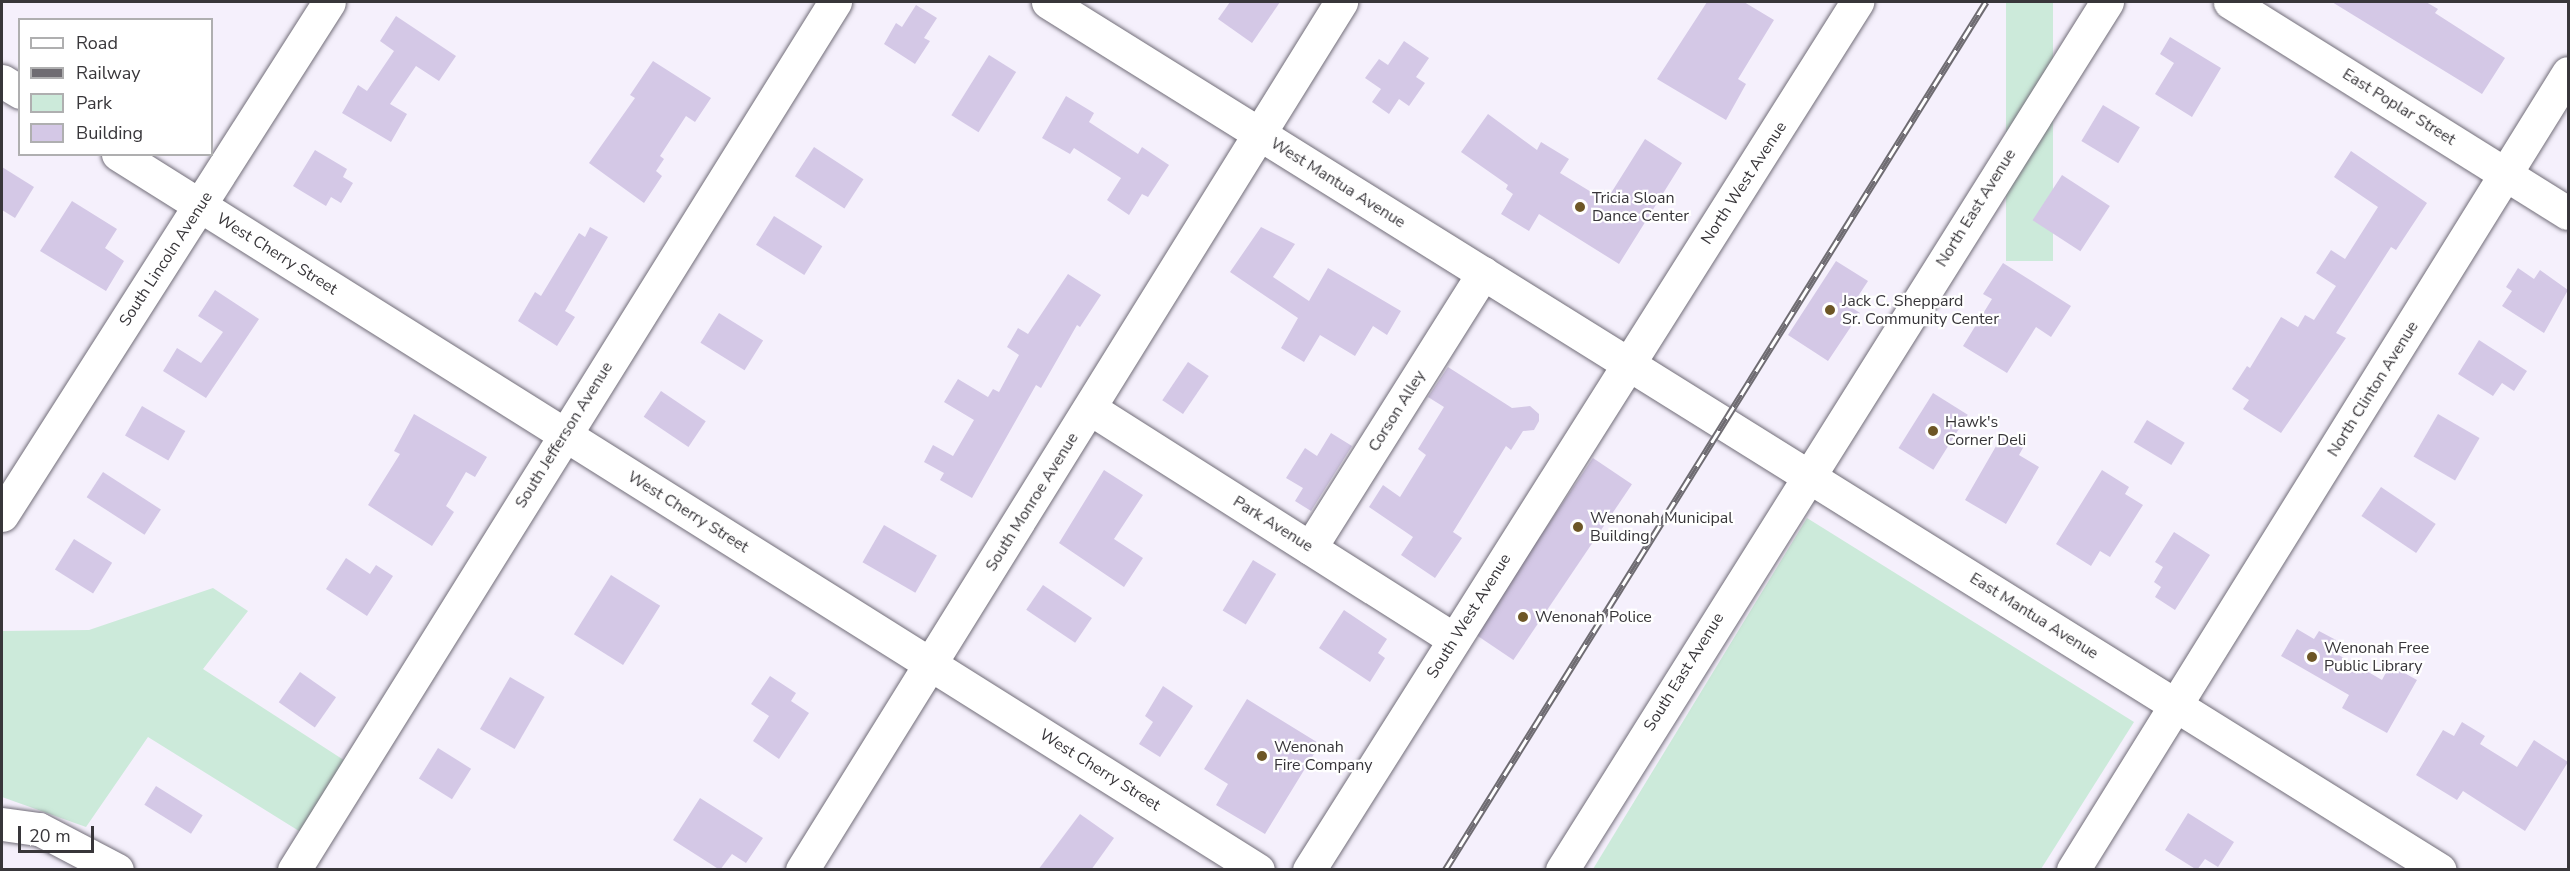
<!DOCTYPE html>
<style>
body{margin:0}
#map{position:relative;width:2570px;height:871px;overflow:hidden;background:#f5f0fc;font-family:"Nunito Sans",sans-serif}
div>[style]{position:absolute}
[style*='--x']{left:calc(var(--x)*1px);top:calc(var(--y)*1px);width:calc(var(--w)*1px);rotate:calc(var(--a)*1deg)}
.green>*{inset:0;background:#cceada;transform-origin:0 0}
.building>*{inset:0;background:#d4c8e6;transform-origin:0 0}
.roads{filter:drop-shadow(0 0 2px #726e79) drop-shadow(0 0 2px #726e79)}
.minor>*{height:33px;margin:-16.5px;padding:0 16.5px;transform-origin:16.5px;border-radius:16.5px;background:#fff}
.rail>*{height:7px;margin-top:-3.5px;transform-origin:0;background:repeating-linear-gradient(90deg,#fff 0 14px,#6f6c72 0 28px);box-sizing:border-box;border-block:2px solid #6f6c72}
.dots>*{width:16px;height:16px;translate:-50% -50%;box-sizing:border-box;border:3px solid #fff;border-radius:50%}
span{translate:-50% -50%;white-space:nowrap;text-align:center;line-height:1.15;-webkit-text-stroke:4.5px #fff;paint-order:stroke}
.street-label{font-size:16px;color:#38363a}
.poi-label{font-size:16px;color:#38363a}
.left{translate:0 -50%;text-align:left}
.frame{position:absolute;inset:0;border:3px solid #38363a;pointer-events:none}
.legend{position:absolute;left:18px;top:18px;width:195px;height:138px;box-sizing:border-box;background:#fff;border:2px solid #afafb0;margin:0;padding:8px 10px;list-style:none;font-size:18px;color:#38363a}
.legend li{display:flex;align-items:center;gap:12px;height:30px}
.legend b{width:30px;border:2px solid #afafb0}
.scale{position:absolute;left:18px;top:826px;width:76px;height:27px;box-sizing:border-box;border:3px solid #38363a;border-top:0;padding-left:8px;font-size:18px;line-height:21px;white-space:nowrap;color:#38363a;-webkit-text-stroke:4px #fff;paint-order:stroke}
</style>
<div id="map">
<div class="green">
<i style="left:2006px;top:2px;width:47px;height:259px"></i>
<i style="clip-path:polygon(1807px 518px,2134px 722px,2041px 869px,1593px 869px)"></i>
<i style="clip-path:polygon(213px 588px,248px 611px,203px 669px,353px 766px,307px 836px,148px 737px,86px 827px,2px 797px,2px 631px,89px 630px)"></i>
</div>
<div class="building">
<i style="clip-path:polygon(1230px 2px,1280px 2px,1252px 43px,1218px 19px)"></i>
<i style="clip-path:polygon(1707px 2px,1744px 2px,1774px 20px,1738px 79px,1746px 84px,1726px 120px,1657px 79px)"></i>
<i style="clip-path:polygon(2332px 2px,2426px 2px,2438px 9px,2435px 13px,2505px 58px,2482px 94px)"></i>
<i style="clip-path:polygon(916px 5px,937px 18px,924px 38px,930px 41px,915px 64px,884px 44px,896px 23px,902px 27px)"></i>
<i style="clip-path:polygon(396px 16px,456px 56px,439px 81px,416px 66px,390px 104px,407px 114px,391px 142px,342px 113px,358px 85px,367px 91px,394px 51px,380px 41px)"></i>
<i style="clip-path:polygon(2170px 37px,2221px 68px,2192px 117px,2155px 94px,2174px 63px,2160px 54px)"></i>
<i style="clip-path:polygon(1404px 41px,1429px 58px,1416px 77px,1425px 83px,1409px 106px,1399px 99px,1389px 114px,1372px 102px,1381px 89px,1365px 78px,1379px 59px,1388px 65px)"></i>
<i style="left:989px;top:55px;width:32px;height:71px;rotate:32deg"></i>
<i style="clip-path:polygon(653px 61px,711px 98px,695px 122px,686px 116px,660px 156px,664px 159px,656px 171px,662px 176px,644px 203px,589px 163px,635px 98px,630px 95px)"></i>
<i style="clip-path:polygon(1066px 96px,1094px 113px,1089px 122px,1138px 154px,1142px 147px,1169px 165px,1148px 197px,1142px 194px,1129px 215px,1107px 200px,1121px 178px,1074px 148px,1070px 154px,1042px 138px)"></i>
<i style="left:2103px;top:105px;width:43px;height:42px;rotate:31deg"></i>
<i style="clip-path:polygon(1488px 114px,1537px 150px,1541px 142px,1569px 159px,1560px 173px,1606px 201px,1645px 139px,1682px 163px,1619px 264px,1539px 214px,1529px 231px,1501px 214px,1513px 194px,1506px 189px,1508px 185px,1461px 152px)"></i>
<i style="left:814px;top:147px;width:59px;height:35px;rotate:33deg"></i>
<i style="clip-path:polygon(315px 150px,347px 169px,343px 177px,353px 183px,341px 203px,331px 197px,326px 206px,293px 186px)"></i>
<i style="clip-path:polygon(2351px 151px,2427px 203px,2396px 250px,2391px 247px,2336px 333px,2346px 338px,2281px 433px,2243px 409px,2249px 400px,2232px 389px,2247px 366px,2250px 368px,2281px 317px,2298px 327px,2305px 315px,2314px 320px,2336px 286px,2316px 273px,2331px 250px,2345px 259px,2378px 207px,2334px 177px)"></i>
<i style="clip-path:polygon(2px 167px,34px 187px,15px 218px,2px 210px)"></i>
<i style="left:2062px;top:175px;width:57px;height:54px;rotate:33deg"></i>
<i style="clip-path:polygon(72px 201px,117px 229px,105px 248px,124px 261px,106px 291px,40px 251px)"></i>
<i style="left:774px;top:216px;width:57px;height:34px;rotate:32deg"></i>
<i style="clip-path:polygon(590px 227px,608px 237px,565px 311px,575px 317px,557px 346px,518px 321px,535px 292px,541px 296px,579px 233px,585px 237px)"></i>
<i style="clip-path:polygon(1261px 227px,1295px 244px,1273px 277px,1309px 301px,1328px 268px,1401px 311px,1387px 335px,1373px 326px,1355px 356px,1320px 335px,1304px 362px,1281px 348px,1298px 318px,1230px 272px)"></i>
<i style="clip-path:polygon(1836px 261px,1868px 281px,1851px 307px,1860px 313px,1828px 361px,1788px 335px)"></i>
<i style="clip-path:polygon(2003px 263px,2071px 306px,2051px 337px,2036px 327px,2007px 373px,1963px 346px,1992px 299px,1983px 294px)"></i>
<i style="clip-path:polygon(2518px 268px,2534px 279px,2540px 270px,2568px 290px,2544px 333px,2502px 306px,2512px 291px,2506px 287px)"></i>
<i style="clip-path:polygon(1068px 274px,1101px 295px,1080px 327px,1077px 325px,1041px 388px,1036px 385px,972px 498px,940px 480px,944px 473px,924px 462px,933px 445px,953px 456px,974px 420px,944px 402px,958px 379px,988px 397px,993px 389px,999px 392px,1019px 355px,1007px 347px,1018px 328px,1028px 334px)"></i>
<i style="clip-path:polygon(215px 290px,259px 319px,206px 398px,163px 371px,177px 348px,201px 363px,223px 332px,198px 316px)"></i>
<i style="left:719px;top:313px;width:52px;height:35px;rotate:32deg"></i>
<i style="clip-path:polygon(2479px 340px,2527px 371px,2514px 391px,2502px 383px,2493px 396px,2458px 374px)"></i>
<i style="left:1188px;top:362px;width:25px;height:46px;rotate:34deg"></i>
<i style="clip-path:polygon(1448px 367px,1512px 408px,1530px 406px,1539px 414px,1539px 421px,1534px 430px,1523px 431px,1511px 450px,1506px 446px,1453px 532px,1462px 538px,1435px 578px,1401px 555px,1413px 537px,1369px 507px,1383px 485px,1400px 497px,1426px 455px,1418px 449px,1444px 407px,1428px 397px)"></i>
<i style="left:661px;top:391px;width:54px;height:31px;rotate:34deg"></i>
<i style="left:1933px;top:393px;width:41px;height:65px;rotate:32deg"></i>
<i style="left:142px;top:406px;width:50px;height:34px;rotate:30deg"></i>
<i style="clip-path:polygon(414px 414px,487px 457px,475px 477px,466px 472px,446px 506px,454px 512px,432px 546px,368px 505px,400px 454px,394px 451px)"></i>
<i style="left:2438px;top:414px;width:48px;height:49px;rotate:30deg"></i>
<i style="left:2147px;top:420px;width:44px;height:26px;rotate:31deg"></i>
<i style="clip-path:polygon(1331px 433px,1352px 446px,1311px 511px,1295px 501px,1303px 488px,1286px 478px,1305px 448px,1317px 456px)"></i>
<i style="clip-path:polygon(2003px 434px,2024px 446px,2019px 455px,2039px 467px,2006px 524px,1965px 500px)"></i>
<i style="left:1593px;top:458px;width:47px;height:212px;rotate:34deg"></i>
<i style="clip-path:polygon(1104px 470px,1143px 495px,1114px 539px,1143px 558px,1124px 587px,1059px 543px)"></i>
<i style="clip-path:polygon(2102px 470px,2129px 487px,2125px 494px,2143px 505px,2110px 557px,2100px 551px,2091px 566px,2056px 544px)"></i>
<i style="left:103px;top:472px;width:69px;height:30px;rotate:33deg"></i>
<i style="left:2381px;top:487px;width:66px;height:35px;rotate:34deg"></i>
<i style="left:884px;top:525px;width:61px;height:43px;rotate:30deg"></i>
<i style="clip-path:polygon(2174px 532px,2210px 555px,2175px 610px,2155px 597px,2161px 587px,2154px 582px,2163px 567px,2155px 562px)"></i>
<i style="left:74px;top:539px;width:45px;height:36px;rotate:32deg"></i>
<i style="clip-path:polygon(346px 558px,370px 574px,376px 565px,393px 576px,367px 616px,326px 589px)"></i>
<i style="left:1253px;top:560px;width:27px;height:59px;rotate:31deg"></i>
<i style="left:611px;top:575px;width:58px;height:70px;rotate:32deg"></i>
<i style="left:1043px;top:585px;width:59px;height:30px;rotate:34deg"></i>
<i style="clip-path:polygon(1344px 610px,1387px 639px,1378px 653px,1385px 658px,1370px 682px,1319px 648px)"></i>
<i style="clip-path:polygon(2297px 629px,2314px 639px,2319px 631px,2336px 640px,2330px 650px,2382px 680px,2390px 665px,2417px 680px,2387px 733px,2342px 708px,2349px 695px,2281px 656px)"></i>
<i style="left:300px;top:672px;width:44px;height:37px;rotate:35deg"></i>
<i style="clip-path:polygon(770px 676px,796px 693px,791px 701px,809px 713px,779px 759px,753px 741px,769px 716px,751px 704px)"></i>
<i style="left:510px;top:677px;width:40px;height:60px;rotate:30deg"></i>
<i style="clip-path:polygon(1163px 686px,1193px 706px,1160px 757px,1139px 744px,1153px 722px,1145px 716px)"></i>
<i style="clip-path:polygon(1247px 699px,1320px 744px,1265px 834px,1216px 805px,1228px 784px,1204px 769px)"></i>
<i style="clip-path:polygon(2462px 722px,2485px 736px,2480px 744px,2517px 767px,2534px 740px,2568px 762px,2525px 831px,2463px 791px,2457px 800px,2416px 775px,2443px 730px,2454px 736px)"></i>
<i style="left:438px;top:748px;width:39px;height:36px;rotate:32deg"></i>
<i style="left:156px;top:786px;width:55px;height:22px;rotate:32deg"></i>
<i style="clip-path:polygon(700px 798px,763px 838px,746px 863px,732px 854px,720px 870px,673px 840px)"></i>
<i style="clip-path:polygon(2188px 813px,2234px 842px,2218px 867px,2205px 859px,2197px 870px,2165px 850px)"></i>
<i style="clip-path:polygon(1080px 814px,1114px 838px,1091px 870px,1038px 870px)"></i>
</div>
<div class="roads">
<div class="minor">
<i style="--x:1048;--y:2;--w:1640;--a:31.95"></i>
<i style="--x:2230;--y:2;--w:398;--a:32"></i>
<i style="--x:2;--y:81;--w:21;--a:31"></i>
<i style="--x:118;--y:154;--w:1346;--a:32.13"></i>
<i style="--x:1091;--y:409;--w:430;--a:32.4"></i>
<i style="--x:2;--y:515;--w:608;--a:-57.49"></i>
<i style="--x:1310;--y:548;--w:325;--a:-57.8"></i>
<i style="--x:2;--y:824;--w:37;--a:8"></i>
<i style="--x:39;--y:829;--w:88;--a:27.7"></i>
<i style="--x:294;--y:870;--w:1023;--a:-58.07"></i>
<i style="--x:802;--y:870;--w:1022;--a:-58.16"></i>
<i style="--x:1309;--y:870;--w:1027;--a:-57.73"></i>
<i style="--x:1562;--y:870;--w:1025;--a:-57.88"></i>
<i style="--x:2073;--y:870;--w:938;--a:-58.16"></i>
</div>
</div>
<div class="rail">
<i style="--x:1445;--y:870;--w:1023;--a:-58.07"></i>
</div>
<div class="dots">
<i style="left:1580px;top:207px;background:#6d5626"></i>
<i style="left:1830px;top:310px;background:#6d5626"></i>
<i style="left:1933px;top:431px;background:#6d5626"></i>
<i style="left:1578px;top:527px;background:#6d5626"></i>
<i style="left:1523px;top:617px;background:#6d5626"></i>
<i style="left:2312px;top:657px;background:#6d5626"></i>
<i style="left:1262px;top:756px;background:#6d5626"></i>
</div>
<div class="street-label">
<span style="left:2399px;top:107px;rotate:32deg">East Poplar Street</span>
<span style="left:1338px;top:183px;rotate:32deg">West Mantua Avenue</span>
<span style="left:1744px;top:183px;rotate:-57deg">North West Avenue</span>
<span style="left:1976px;top:208px;rotate:-58deg">North East Avenue</span>
<span style="left:277px;top:254px;rotate:32deg">West Cherry Street</span>
<span style="left:166px;top:259px;rotate:-57deg">South Lincoln Avenue</span>
<span style="left:2373px;top:389px;rotate:-58deg">North Clinton Avenue</span>
<span style="left:1397px;top:411px;rotate:-58deg">Corson Alley</span>
<span style="left:564px;top:435px;rotate:-58deg">South Jefferson Avenue</span>
<span style="left:1032px;top:502px;rotate:-58deg">South Monroe Avenue</span>
<span style="left:688px;top:512px;rotate:32deg">West Cherry Street</span>
<span style="left:1273px;top:524px;rotate:32deg">Park Avenue</span>
<span style="left:1469px;top:616px;rotate:-58deg">South West Avenue</span>
<span style="left:2034px;top:616px;rotate:32deg">East Mantua Avenue</span>
<span style="left:1684px;top:672px;rotate:-58deg">South East Avenue</span>
<span style="left:1100px;top:770px;rotate:32deg">West Cherry Street</span>
</div>
<div class="poi-label">
<span class="left" style="left:1592px;top:207px">Tricia Sloan<br>Dance Center</span>
<span class="left" style="left:1842px;top:310px">Jack C. Sheppard<br>Sr. Community Center</span>
<span class="left" style="left:1945px;top:431px">Hawk's<br>Corner Deli</span>
<span class="left" style="left:1590px;top:527px">Wenonah Municipal<br>Building</span>
<span class="left" style="left:1535px;top:617px">Wenonah Police</span>
<span class="left" style="left:2324px;top:657px">Wenonah Free<br>Public Library</span>
<span class="left" style="left:1274px;top:756px">Wenonah<br>Fire Company</span>
</div>
<div class="frame"></div>
<ul class="legend">
<li><b style="height:8px;background:#fff"></b>Road</li>
<li><b style="height:8px;background:#6f6c72"></b>Railway</li>
<li><b style="height:16px;background:#cceada"></b>Park</li>
<li><b style="height:16px;background:#d4c8e6"></b>Building</li>
</ul>
<div class="scale">20 m</div>
</div>
